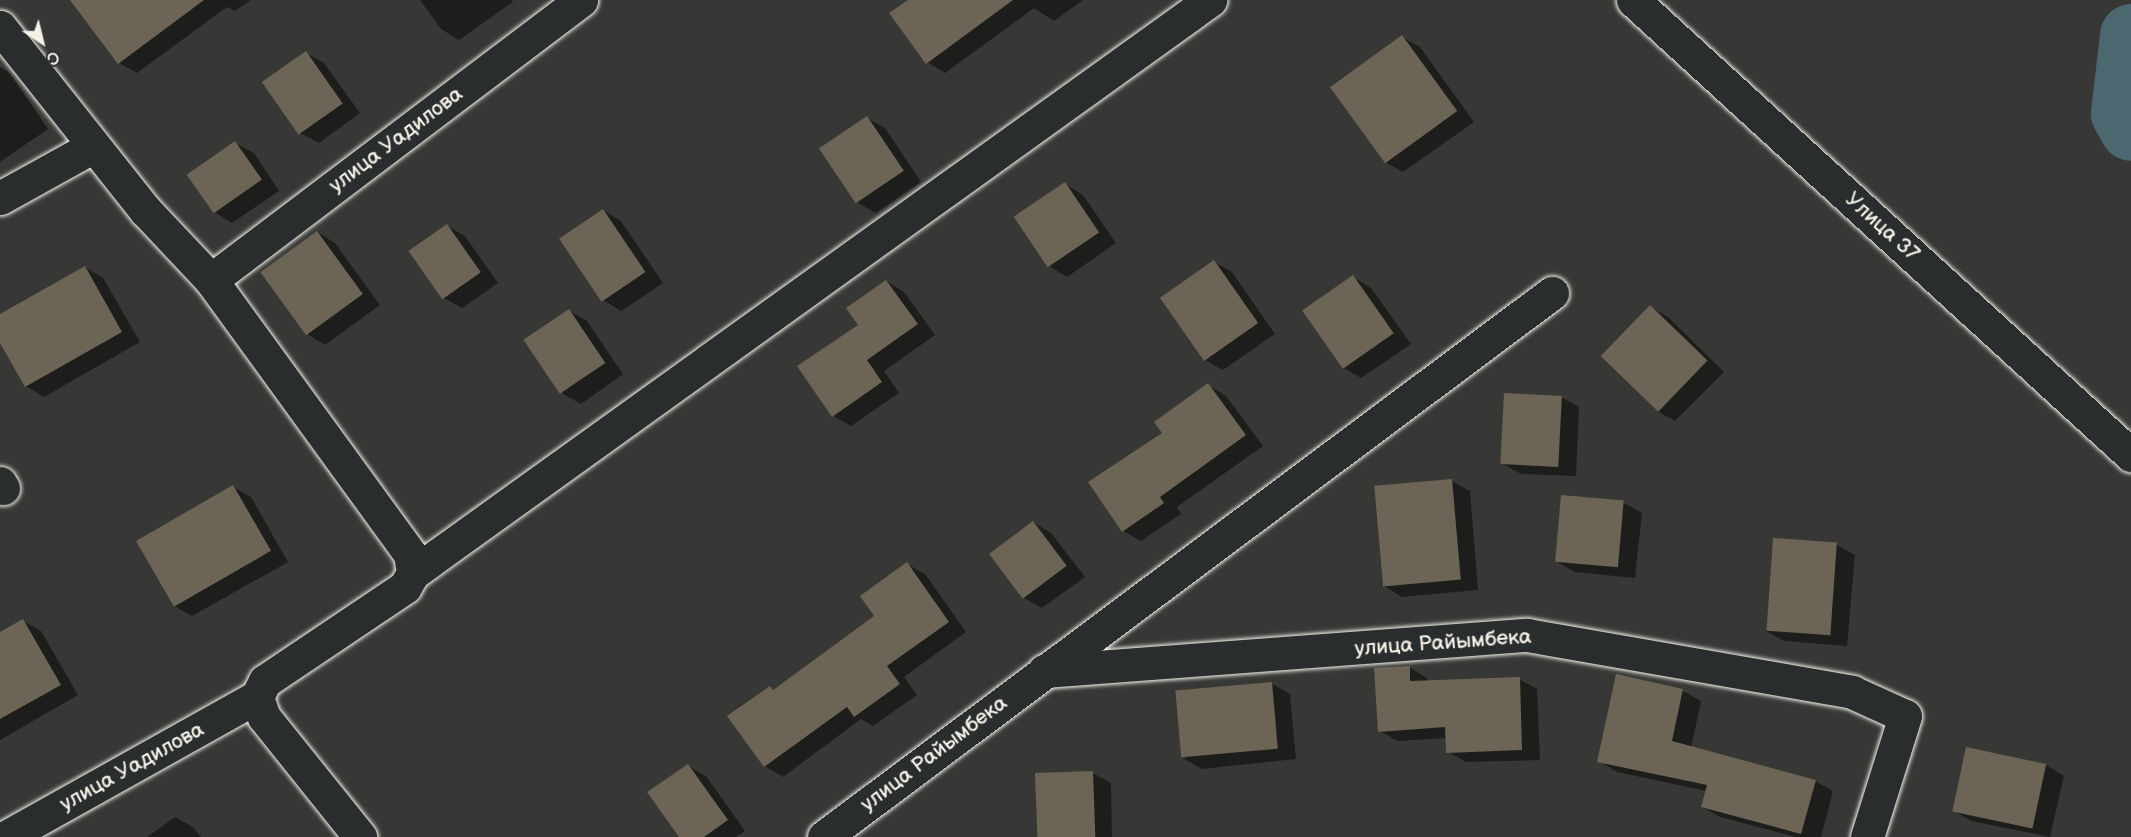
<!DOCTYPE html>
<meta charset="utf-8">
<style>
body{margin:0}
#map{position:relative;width:2131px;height:837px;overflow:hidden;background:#373836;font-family:"Balsamiq Sans",sans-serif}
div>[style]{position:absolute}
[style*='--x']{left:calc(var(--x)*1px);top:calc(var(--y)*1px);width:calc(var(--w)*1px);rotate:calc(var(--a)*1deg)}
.shadow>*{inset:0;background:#0007}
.river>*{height:63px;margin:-31.5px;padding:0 31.5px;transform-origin:31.5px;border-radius:31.5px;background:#4b676f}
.building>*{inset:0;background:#6c6454;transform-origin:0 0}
.roads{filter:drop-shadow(0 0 2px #f4f1e8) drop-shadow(0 0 2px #f4f1e8)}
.minor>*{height:33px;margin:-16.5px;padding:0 16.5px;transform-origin:16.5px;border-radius:16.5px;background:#2a2d2e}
span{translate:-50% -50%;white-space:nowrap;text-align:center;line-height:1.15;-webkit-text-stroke:4.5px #2a2d2e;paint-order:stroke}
.street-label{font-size:21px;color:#f4f1e8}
.north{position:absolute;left:12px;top:12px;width:60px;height:60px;-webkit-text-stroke:4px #2a2d2e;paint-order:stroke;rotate:145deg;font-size:16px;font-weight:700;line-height:24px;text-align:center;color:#f4f1e8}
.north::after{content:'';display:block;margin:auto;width:21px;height:27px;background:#f4f1e8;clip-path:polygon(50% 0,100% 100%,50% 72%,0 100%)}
</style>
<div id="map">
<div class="shadow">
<i style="clip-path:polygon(72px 0,251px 0,235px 11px,227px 7px,137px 73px,119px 63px)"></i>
<i style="clip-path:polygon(420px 0,512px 0,513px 2px,459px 40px,441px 29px)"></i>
<i style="clip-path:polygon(910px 0,1083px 0,1054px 21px,1034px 8px,945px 73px,927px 62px)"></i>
<i style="clip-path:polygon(1402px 37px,1420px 47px,1474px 122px,1403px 172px,1385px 162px)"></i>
<i style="clip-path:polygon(306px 53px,324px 63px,360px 113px,319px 143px,300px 133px)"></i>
<i style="clip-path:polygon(0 67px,9px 72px,48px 129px,0 162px)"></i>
<i style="clip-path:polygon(867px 118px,885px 128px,921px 182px,876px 213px,858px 203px)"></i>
<i style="clip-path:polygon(235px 143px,254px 153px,279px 191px,232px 223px,214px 212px,189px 176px)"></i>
<i style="clip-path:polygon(1065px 184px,1083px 195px,1116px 243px,1067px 277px,1049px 266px)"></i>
<i style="clip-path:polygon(603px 210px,621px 221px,663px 283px,621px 311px,603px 300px,561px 238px)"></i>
<i style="clip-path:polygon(447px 226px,465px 236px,498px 283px,462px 308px,444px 298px)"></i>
<i style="clip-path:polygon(317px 232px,335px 243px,380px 305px,325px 345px,307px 334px)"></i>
<i style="clip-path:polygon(1214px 262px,1232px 272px,1275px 334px,1223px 370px,1205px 360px)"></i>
<i style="clip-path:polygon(85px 267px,103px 278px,140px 342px,44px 397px,26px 386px,0 340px,0 316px)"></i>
<i style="clip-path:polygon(1353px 277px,1371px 288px,1411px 344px,1361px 378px,1343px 368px)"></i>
<i style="clip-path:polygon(886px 281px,904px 292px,935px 335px,884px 371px,899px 393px,851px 426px,833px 416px,861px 326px)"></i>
<i style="clip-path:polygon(1650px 307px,1668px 317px,1724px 372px,1675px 421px,1657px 411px)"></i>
<i style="clip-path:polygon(569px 311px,587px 321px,623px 374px,581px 404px,563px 394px)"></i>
<i style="clip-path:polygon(1208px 385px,1226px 396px,1263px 446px,1177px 507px,1181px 514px,1141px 541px,1123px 531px,1164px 433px)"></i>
<i style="clip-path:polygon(1561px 397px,1579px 407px,1576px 476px,1521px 474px,1503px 464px)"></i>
<i style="clip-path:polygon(1452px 481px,1470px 491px,1478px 590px,1402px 597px,1384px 586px)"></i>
<i style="clip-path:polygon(233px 487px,251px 497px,288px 562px,192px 616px,174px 606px)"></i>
<i style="clip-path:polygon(1563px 496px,1624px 503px,1642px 513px,1635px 578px,1574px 572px,1556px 561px)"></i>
<i style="clip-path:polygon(1033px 522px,1051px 533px,1085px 577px,1042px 608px,1024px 598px)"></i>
<i style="clip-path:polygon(1837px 545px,1855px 555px,1847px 646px,1784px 641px,1766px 631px)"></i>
<i style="clip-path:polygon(907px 564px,925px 574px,966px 632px,904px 677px,917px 695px,873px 726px,861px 719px,783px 777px,765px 766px,729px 716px,770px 688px,774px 690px,876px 616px)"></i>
<i style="clip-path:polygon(23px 621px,41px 631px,78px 695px,0 740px,0 634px)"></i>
<i style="clip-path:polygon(1409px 667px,1427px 678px,1427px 682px,1519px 679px,1537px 689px,1540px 760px,1466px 762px,1448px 752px,1447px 738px,1398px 741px,1380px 731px)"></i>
<i style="clip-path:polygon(1617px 676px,1683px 691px,1701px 701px,1691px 748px,1815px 781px,1833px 791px,1821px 837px,1796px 837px,1720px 817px,1702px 807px,1707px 791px,1617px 772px,1599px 761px)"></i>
<i style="clip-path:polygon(1271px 683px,1290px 694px,1296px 759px,1202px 769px,1184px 759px)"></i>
<i style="clip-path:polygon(2046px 765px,2064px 776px,2050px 837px,1971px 821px,1953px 810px)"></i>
<i style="clip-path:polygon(688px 766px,706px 776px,745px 831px,736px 837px,681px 837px)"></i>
<i style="clip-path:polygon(1093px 773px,1111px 783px,1112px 837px,1037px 837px,1036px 774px)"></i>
<i style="clip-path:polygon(175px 817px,193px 827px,201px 837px,147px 837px)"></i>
</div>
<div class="river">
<i style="--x:2131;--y:35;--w:79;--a:96.6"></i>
<i style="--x:2122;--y:113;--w:18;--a:61"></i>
</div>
<div class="building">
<i style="clip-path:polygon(70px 0,204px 0,118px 64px)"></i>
<i style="clip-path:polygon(908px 0,1013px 0,926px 64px,889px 13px)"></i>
<i style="left:1402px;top:35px;width:94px;height:89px;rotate:54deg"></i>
<i style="left:306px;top:51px;width:64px;height:54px;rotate:55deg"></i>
<i style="left:867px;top:116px;width:66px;height:58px;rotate:56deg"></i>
<i style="left:235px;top:141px;width:47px;height:59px;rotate:55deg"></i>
<i style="left:1065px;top:182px;width:61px;height:62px;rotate:56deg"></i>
<i style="left:603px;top:209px;width:76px;height:53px;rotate:56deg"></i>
<i style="left:447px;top:224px;width:59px;height:47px;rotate:55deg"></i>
<i style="left:317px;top:231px;width:78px;height:70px;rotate:54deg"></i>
<i style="left:1214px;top:260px;width:77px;height:66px;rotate:55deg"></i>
<i style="clip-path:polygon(85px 266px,122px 332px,25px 387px,0 343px,0 314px)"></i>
<i style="left:1353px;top:275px;width:71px;height:62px;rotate:55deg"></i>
<i style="clip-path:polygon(886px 280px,918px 324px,867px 360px,882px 382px,832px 417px,797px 366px,858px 325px,846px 308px)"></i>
<i style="left:1650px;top:305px;width:80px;height:71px;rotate:44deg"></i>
<i style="left:569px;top:309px;width:65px;height:55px;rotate:56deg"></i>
<i style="clip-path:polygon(1208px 383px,1246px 435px,1160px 497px,1164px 503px,1122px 532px,1088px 482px,1162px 433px,1154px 422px)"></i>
<i style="left:1504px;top:393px;width:58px;height:71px;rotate:3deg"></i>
<i style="left:1452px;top:479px;width:101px;height:78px;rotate:85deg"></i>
<i style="left:233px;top:485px;width:76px;height:112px;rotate:60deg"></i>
<i style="left:1561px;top:495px;width:63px;height:67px;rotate:5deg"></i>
<i style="left:1033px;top:521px;width:56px;height:55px;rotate:53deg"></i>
<i style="left:1773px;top:538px;width:64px;height:93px;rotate:4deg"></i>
<i style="clip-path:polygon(907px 562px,949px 622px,887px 666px,900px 684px,854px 717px,847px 707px,764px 767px,727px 716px,770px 686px,773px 690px,874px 616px,860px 596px)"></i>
<i style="clip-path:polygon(23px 619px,61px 685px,0 719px,0 632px)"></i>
<i style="clip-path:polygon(1410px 666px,1410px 681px,1520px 677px,1522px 750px,1446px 753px,1445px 727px,1378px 732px,1374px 668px)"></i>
<i style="clip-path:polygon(1616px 674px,1683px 689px,1672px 741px,1816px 780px,1801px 834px,1701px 807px,1707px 785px,1597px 762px)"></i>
<i style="left:1272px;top:682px;width:67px;height:97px;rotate:85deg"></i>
<i style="left:1966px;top:747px;width:82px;height:66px;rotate:12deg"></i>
<i style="clip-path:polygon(688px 764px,728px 820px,704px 837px,679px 837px,647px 792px)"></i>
<i style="left:1093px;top:771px;width:66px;height:58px;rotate:88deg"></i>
</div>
<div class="roads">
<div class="minor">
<i style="--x:1633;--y:0;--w:675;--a:42.42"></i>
<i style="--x:0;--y:27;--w:235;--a:51.6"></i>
<i style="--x:146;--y:211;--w:95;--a:46.7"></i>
<i style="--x:211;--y:280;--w:339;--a:54"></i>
<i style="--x:410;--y:554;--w:19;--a:81"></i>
<i style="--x:413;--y:573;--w:16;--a:120"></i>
<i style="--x:405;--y:587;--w:169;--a:146.1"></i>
<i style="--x:265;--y:681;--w:18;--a:117"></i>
<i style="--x:257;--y:697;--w:21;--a:71"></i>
<i style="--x:264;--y:717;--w:154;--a:51.3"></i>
<i style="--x:0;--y:198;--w:107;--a:-29"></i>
<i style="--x:211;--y:280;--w:464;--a:-37.1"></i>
<i style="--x:0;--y:483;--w:6;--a:59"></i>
<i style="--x:413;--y:573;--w:982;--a:-35.71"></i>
<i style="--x:1044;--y:671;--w:484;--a:-4.3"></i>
<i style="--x:1527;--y:635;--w:330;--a:9.9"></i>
<i style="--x:1852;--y:692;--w:58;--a:24.4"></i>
<i style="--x:1905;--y:716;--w:127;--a:107.4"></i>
<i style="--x:6;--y:837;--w:287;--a:-29.2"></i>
<i style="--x:824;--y:837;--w:909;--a:-36.77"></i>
</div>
</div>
<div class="street-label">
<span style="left:396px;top:140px;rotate:-37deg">улица Уадилова</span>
<span style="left:1882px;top:227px;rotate:42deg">Улица 37</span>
<span style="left:1443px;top:643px;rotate:-4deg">улица Райымбека</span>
<span style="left:934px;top:754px;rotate:-37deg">улица Райымбека</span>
<span style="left:132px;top:767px;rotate:-29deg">улица Уадилова</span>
</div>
<div class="north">С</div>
</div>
